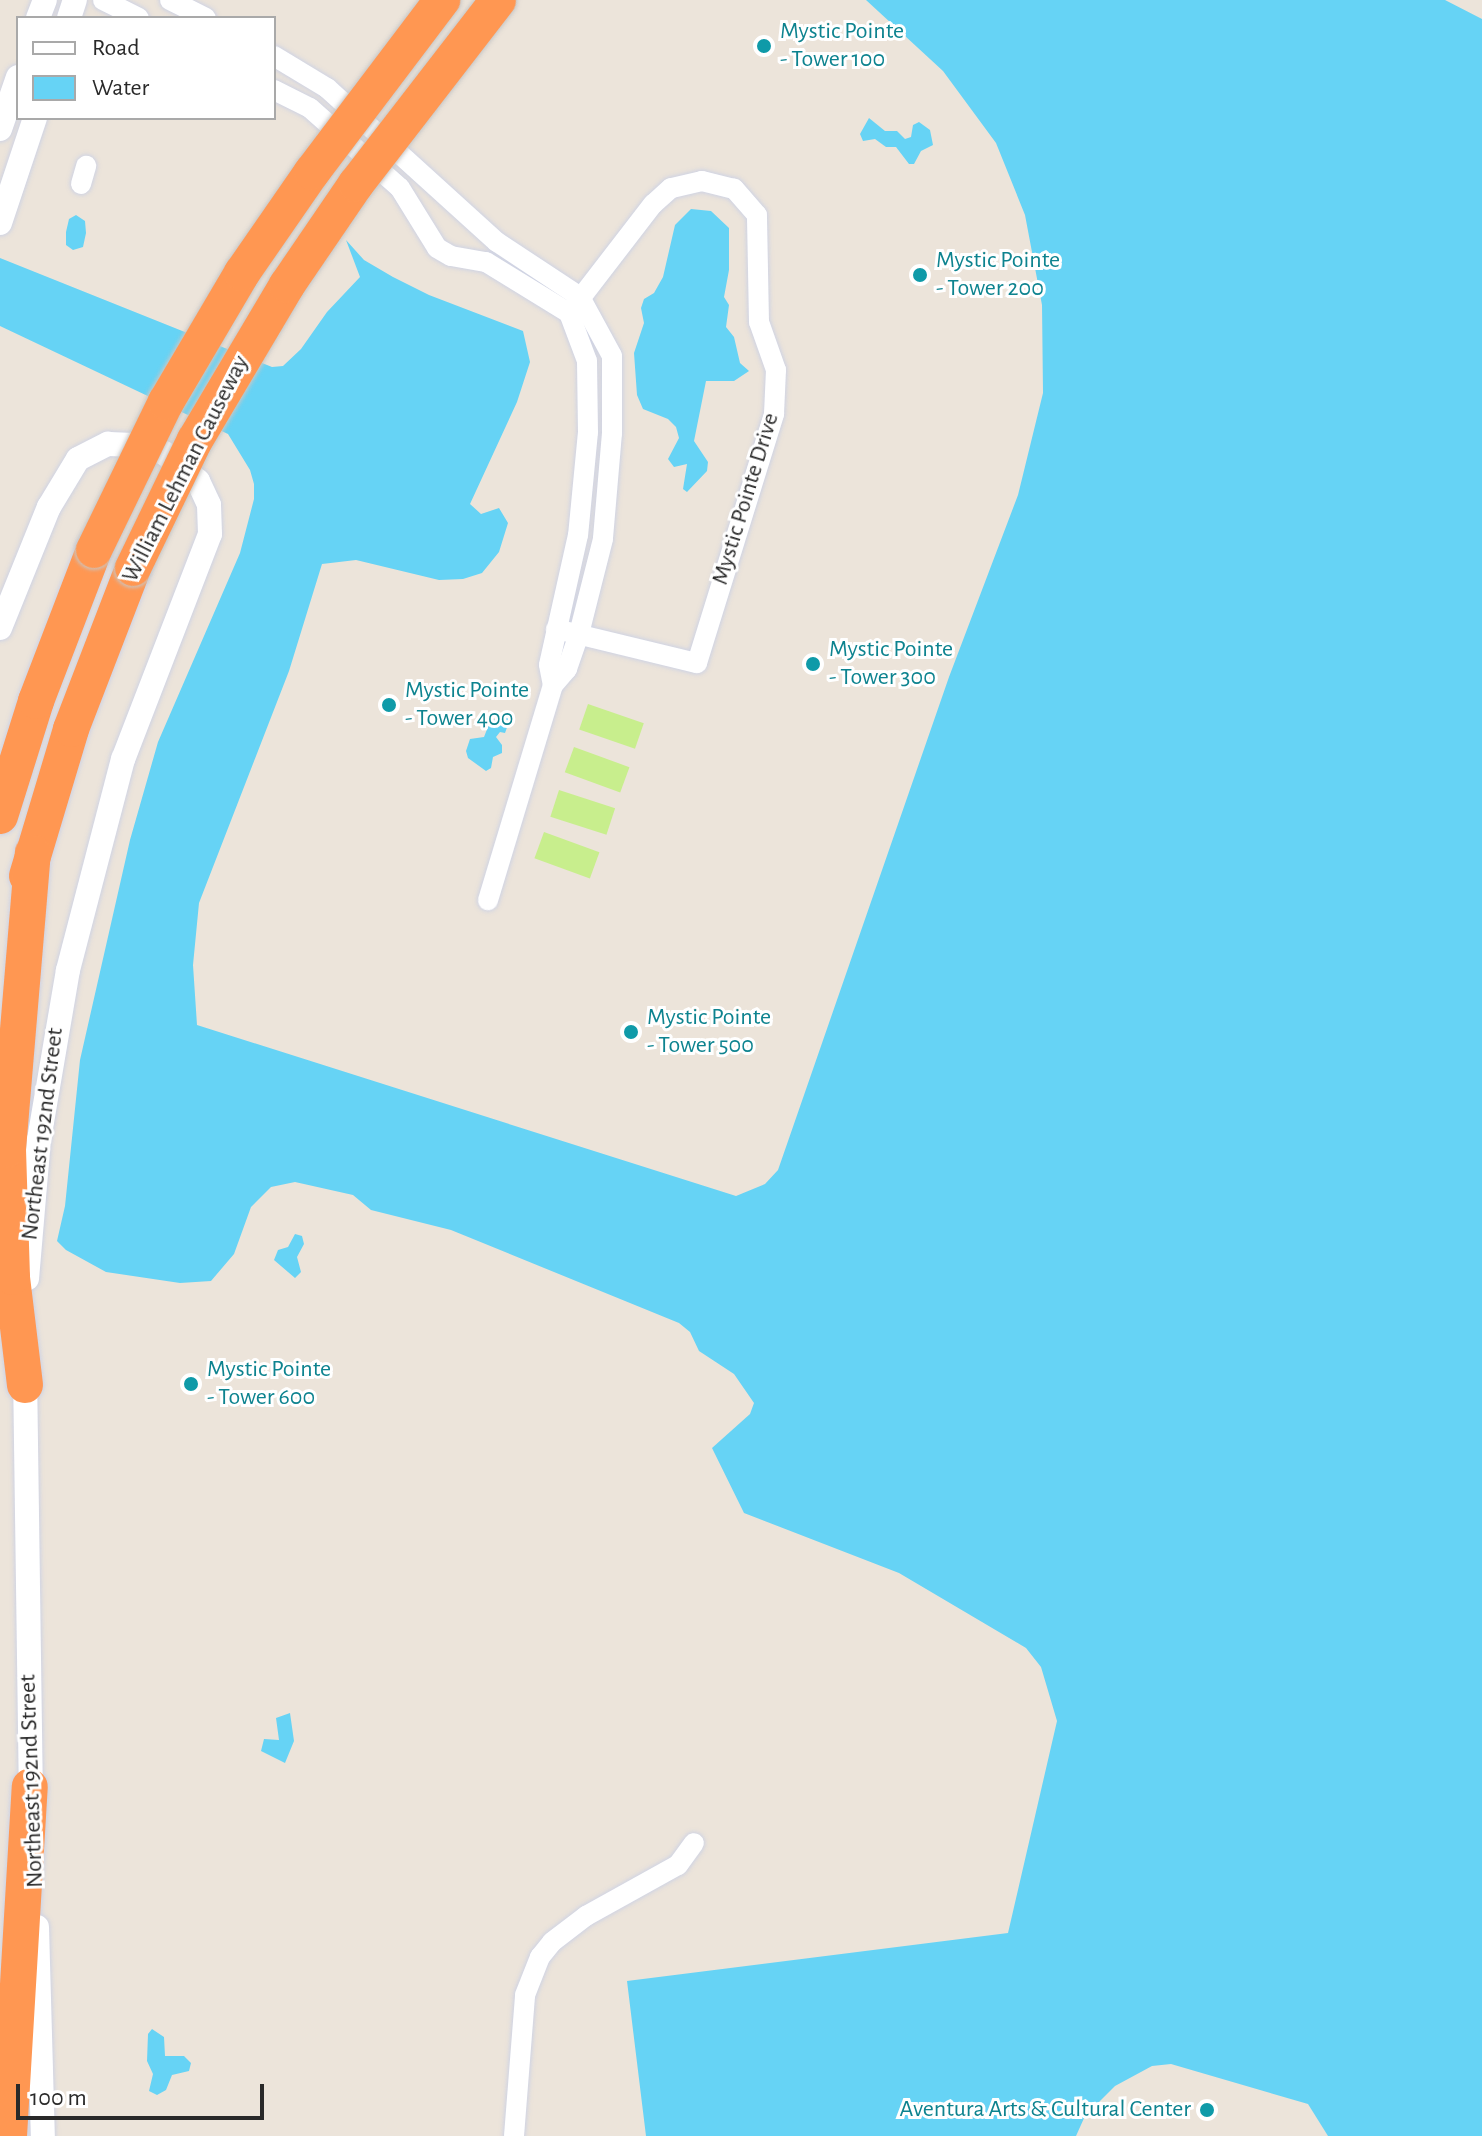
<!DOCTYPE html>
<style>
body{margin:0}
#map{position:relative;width:1482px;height:2136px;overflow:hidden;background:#ece4da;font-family:"Alegreya Sans",sans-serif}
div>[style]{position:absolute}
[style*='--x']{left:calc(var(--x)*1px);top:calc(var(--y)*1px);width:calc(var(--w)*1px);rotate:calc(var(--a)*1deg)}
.pitch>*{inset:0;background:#c8ee8d;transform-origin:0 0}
.water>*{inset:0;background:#66d3f5}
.roads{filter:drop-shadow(0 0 2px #cfd3e3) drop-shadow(0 0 2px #cfd3e3)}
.minor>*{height:20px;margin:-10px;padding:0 10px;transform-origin:10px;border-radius:10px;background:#fff}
.tertiary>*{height:24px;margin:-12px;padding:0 12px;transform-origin:12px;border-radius:12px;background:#fff}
.motorway>*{height:36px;margin:-18px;padding:0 18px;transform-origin:18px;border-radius:18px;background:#ff9752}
.bridges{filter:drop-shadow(0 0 2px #c7c7c7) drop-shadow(0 0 2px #c7c7c7)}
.motorway-bridge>*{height:36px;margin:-18px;padding:0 18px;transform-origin:18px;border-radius:18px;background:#ff9752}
.dots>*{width:22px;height:22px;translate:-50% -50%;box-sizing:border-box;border:4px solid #fff;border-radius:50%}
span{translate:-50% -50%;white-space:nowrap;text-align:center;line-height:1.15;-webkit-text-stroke:6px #fff;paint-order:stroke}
.culture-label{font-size:24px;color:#0d838f}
.left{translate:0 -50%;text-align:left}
.right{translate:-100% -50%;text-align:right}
.street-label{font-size:24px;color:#292929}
.legend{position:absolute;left:16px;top:16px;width:260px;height:104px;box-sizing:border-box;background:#fff;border:2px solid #a9a9a9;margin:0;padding:10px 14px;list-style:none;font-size:24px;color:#292929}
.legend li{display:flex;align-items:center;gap:16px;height:40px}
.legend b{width:40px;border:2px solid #a9a9a9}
.scale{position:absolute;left:16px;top:2084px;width:248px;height:36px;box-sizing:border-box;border:4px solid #292929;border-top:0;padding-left:10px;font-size:24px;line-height:28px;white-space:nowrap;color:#292929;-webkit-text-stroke:6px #fff;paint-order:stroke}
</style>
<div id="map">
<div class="pitch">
<i style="left:588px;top:704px;width:59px;height:27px;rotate:19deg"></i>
<i style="left:574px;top:747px;width:59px;height:27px;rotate:20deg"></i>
<i style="left:559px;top:790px;width:59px;height:28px;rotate:18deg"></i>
<i style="left:544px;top:832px;width:59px;height:28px;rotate:20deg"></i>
</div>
<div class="water">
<i style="clip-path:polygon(866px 0,1445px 0,1482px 19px,1482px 2136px,1328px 2136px,1308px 2104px,1171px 2064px,1152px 2066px,1115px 2086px,1085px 2116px,1076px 2136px,646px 2136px,627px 1981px,1008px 1933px,1057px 1721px,1041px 1667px,1026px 1648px,899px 1573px,744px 1513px,712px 1448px,750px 1414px,754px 1403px,734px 1374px,699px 1351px,690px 1332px,679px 1323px,451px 1230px,371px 1210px,353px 1195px,295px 1182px,271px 1187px,251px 1207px,234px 1254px,211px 1281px,180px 1283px,106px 1272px,66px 1250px,57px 1241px,65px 1206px,80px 1060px,130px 840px,158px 742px,240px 553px,254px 499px,254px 484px,250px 470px,228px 434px,0 326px,0 258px,272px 367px,283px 366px,301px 349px,327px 312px,360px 277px,346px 240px,364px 260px,393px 277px,429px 295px,523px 331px,530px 362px,517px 402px,470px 504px,481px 514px,499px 508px,508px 523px,499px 552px,482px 573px,463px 579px,439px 580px,356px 560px,322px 564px,289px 671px,199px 903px,193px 965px,197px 1025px,736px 1196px,765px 1184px,778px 1170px,949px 677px,1018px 495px,1043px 393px,1042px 305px,1025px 215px,996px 143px,943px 71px)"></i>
<i style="clip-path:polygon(869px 118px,885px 131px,897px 131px,905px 139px,911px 137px,913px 125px,919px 122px,930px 130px,933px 145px,921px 151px,914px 164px,909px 164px,896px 147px,886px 147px,875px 139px,863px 141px,860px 134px)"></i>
<i style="clip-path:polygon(691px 209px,711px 211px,729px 228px,729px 270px,724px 297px,729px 305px,726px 327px,734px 337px,740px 363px,749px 371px,734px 381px,706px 381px,694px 441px,708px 462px,707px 471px,687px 492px,683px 489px,687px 464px,674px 467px,668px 459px,679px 438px,676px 427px,668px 419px,643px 409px,637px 395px,634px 353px,644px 323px,641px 308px,644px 299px,654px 293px,663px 277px,675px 225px)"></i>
<i style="clip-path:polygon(76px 215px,85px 221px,86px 233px,83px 247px,73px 250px,66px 245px,66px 232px,69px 219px)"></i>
<i style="clip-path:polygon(498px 715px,510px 719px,505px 733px,500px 732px,496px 737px,502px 745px,502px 753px,493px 757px,491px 768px,486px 771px,468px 758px,466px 751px,470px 739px,484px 737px,491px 719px,496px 720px)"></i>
<i style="clip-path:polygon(295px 1234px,302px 1236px,304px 1244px,297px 1257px,301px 1272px,295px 1278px,274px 1260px,278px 1250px,288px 1247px)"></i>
<i style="clip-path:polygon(290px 1713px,294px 1741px,285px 1763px,261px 1751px,264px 1739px,279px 1740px,276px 1718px)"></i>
<i style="clip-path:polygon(152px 2029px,164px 2037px,165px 2056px,184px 2056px,191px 2063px,189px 2071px,172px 2075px,166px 2090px,157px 2095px,149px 2091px,153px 2074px,147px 2061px,148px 2034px)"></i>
</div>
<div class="roads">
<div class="minor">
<i style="--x:103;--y:0;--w:40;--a:26.6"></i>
<i style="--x:170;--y:0;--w:40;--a:26.6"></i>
<i style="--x:274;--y:56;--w:62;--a:31.1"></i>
<i style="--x:327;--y:88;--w:229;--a:42.2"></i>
<i style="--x:497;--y:242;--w:100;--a:33.5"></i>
<i style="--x:580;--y:297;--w:67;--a:61.5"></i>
<i style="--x:612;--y:356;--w:77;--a:90"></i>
<i style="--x:612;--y:433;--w:106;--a:94.9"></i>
<i style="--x:603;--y:539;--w:98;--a:104.2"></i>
<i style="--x:579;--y:634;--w:37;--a:109"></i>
<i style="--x:567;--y:669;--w:21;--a:131"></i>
<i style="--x:553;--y:685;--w:225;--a:106.8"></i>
<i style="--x:274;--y:90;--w:40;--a:26.6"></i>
<i style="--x:310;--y:108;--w:120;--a:41.6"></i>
<i style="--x:400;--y:188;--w:70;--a:58.3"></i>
<i style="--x:437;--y:248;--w:16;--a:30"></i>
<i style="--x:451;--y:256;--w:36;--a:10"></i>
<i style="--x:486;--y:262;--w:97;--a:31.6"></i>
<i style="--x:569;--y:313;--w:51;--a:69.4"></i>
<i style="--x:587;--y:361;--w:71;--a:89.2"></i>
<i style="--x:588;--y:432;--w:103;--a:95.5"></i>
<i style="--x:578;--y:535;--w:133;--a:102.6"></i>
<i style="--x:549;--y:665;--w:20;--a:79"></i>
<i style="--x:81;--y:184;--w:19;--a:-74"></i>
<i style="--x:556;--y:629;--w:145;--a:13.6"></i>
<i style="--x:697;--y:663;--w:261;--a:-72.8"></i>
<i style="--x:774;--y:414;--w:44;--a:-87.4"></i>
<i style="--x:776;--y:370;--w:51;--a:-109.5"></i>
<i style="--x:759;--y:322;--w:107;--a:-91.1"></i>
<i style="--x:757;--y:215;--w:35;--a:-131"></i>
<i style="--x:734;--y:189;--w:33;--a:-166"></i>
<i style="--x:702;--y:181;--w:32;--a:167"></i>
<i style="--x:671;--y:188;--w:24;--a:138"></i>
<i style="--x:653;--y:204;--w:138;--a:127.6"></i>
<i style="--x:514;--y:2136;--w:141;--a:-85.5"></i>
<i style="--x:525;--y:1995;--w:41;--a:-68.5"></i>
<i style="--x:540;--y:1957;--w:19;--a:-51"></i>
<i style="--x:552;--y:1942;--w:43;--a:-37.4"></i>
<i style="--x:586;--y:1916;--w:105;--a:-29"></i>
<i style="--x:678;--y:1865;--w:27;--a:-54"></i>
</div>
<div class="tertiary">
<i style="--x:38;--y:18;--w:19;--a:-69"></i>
<i style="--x:69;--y:18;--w:19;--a:-72"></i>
<i style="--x:0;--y:129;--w:55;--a:-70.9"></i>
<i style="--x:0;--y:223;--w:111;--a:-71.6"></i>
<i style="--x:0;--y:628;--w:131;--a:-68"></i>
<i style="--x:49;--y:507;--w:56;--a:-58.9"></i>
<i style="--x:78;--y:459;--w:34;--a:-27"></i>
<i style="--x:108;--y:444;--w:27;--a:2"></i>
<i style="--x:135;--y:445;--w:30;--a:15"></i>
<i style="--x:164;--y:453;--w:44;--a:39.5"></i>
<i style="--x:198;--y:481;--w:26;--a:65"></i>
<i style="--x:209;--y:505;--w:29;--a:88"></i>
<i style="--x:210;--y:534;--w:241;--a:111.1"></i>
<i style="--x:123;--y:759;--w:218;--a:104.6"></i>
<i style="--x:68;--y:970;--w:171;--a:99.7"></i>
<i style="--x:39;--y:1139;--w:140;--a:94.9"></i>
<i style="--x:25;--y:1371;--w:431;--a:89.2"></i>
<i style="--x:37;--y:1927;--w:209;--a:88.4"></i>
</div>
<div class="motorway">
<i style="--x:0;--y:816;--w:121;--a:-72.6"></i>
<i style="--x:36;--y:701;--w:162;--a:-69"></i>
<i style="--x:27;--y:876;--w:153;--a:-73.3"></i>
<i style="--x:71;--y:729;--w:173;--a:-68.9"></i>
<i style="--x:25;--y:1385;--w:109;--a:-96.9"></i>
<i style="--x:12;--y:1277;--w:128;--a:-91.8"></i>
<i style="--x:8;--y:1149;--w:297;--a:-85.2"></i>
<i style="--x:9;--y:2136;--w:350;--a:-86.6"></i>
</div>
</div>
<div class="bridges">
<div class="motorway-bridge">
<i style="--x:94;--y:550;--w:165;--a:-64.1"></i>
<i style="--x:166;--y:402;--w:150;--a:-59.5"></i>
<i style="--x:242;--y:273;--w:123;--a:-55.3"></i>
<i style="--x:312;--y:172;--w:216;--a:-52.9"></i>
<i style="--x:133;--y:568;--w:142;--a:-64.2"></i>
<i style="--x:195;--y:440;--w:180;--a:-59.3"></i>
<i style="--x:287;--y:285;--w:122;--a:-55.7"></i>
<i style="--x:356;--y:184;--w:232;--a:-52.3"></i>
</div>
</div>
<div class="dots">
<i style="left:764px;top:46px;background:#0f9aa8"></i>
<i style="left:920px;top:275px;background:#0f9aa8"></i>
<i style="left:813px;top:664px;background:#0f9aa8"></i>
<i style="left:389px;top:705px;background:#0f9aa8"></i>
<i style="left:631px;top:1032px;background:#0f9aa8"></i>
<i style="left:191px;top:1384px;background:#0f9aa8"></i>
<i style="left:1207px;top:2110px;background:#0f9aa8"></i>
</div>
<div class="culture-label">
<span class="left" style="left:780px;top:46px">Mystic Pointe<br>- Tower 100</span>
<span class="left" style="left:936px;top:275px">Mystic Pointe<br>- Tower 200</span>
<span class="left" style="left:829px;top:664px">Mystic Pointe<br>- Tower 300</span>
<span class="left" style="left:405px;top:705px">Mystic Pointe<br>- Tower 400</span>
<span class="left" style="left:647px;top:1032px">Mystic Pointe<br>- Tower 500</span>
<span class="left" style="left:207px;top:1384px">Mystic Pointe<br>- Tower 600</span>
<span class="right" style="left:1191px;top:2110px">Aventura Arts &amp; Cultural Center</span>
</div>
<div class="street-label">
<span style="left:186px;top:469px;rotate:-63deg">William Lehman Causeway</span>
<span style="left:746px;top:499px;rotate:-73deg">Mystic Pointe Drive</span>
<span style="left:43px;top:1134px;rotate:-83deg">Northeast 192nd Street</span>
<span style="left:32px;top:1781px;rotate:-92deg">Northeast 192nd Street</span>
</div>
<ul class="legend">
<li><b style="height:10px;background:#fff"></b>Road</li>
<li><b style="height:22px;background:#66d3f5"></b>Water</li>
</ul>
<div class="scale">100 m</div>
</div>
